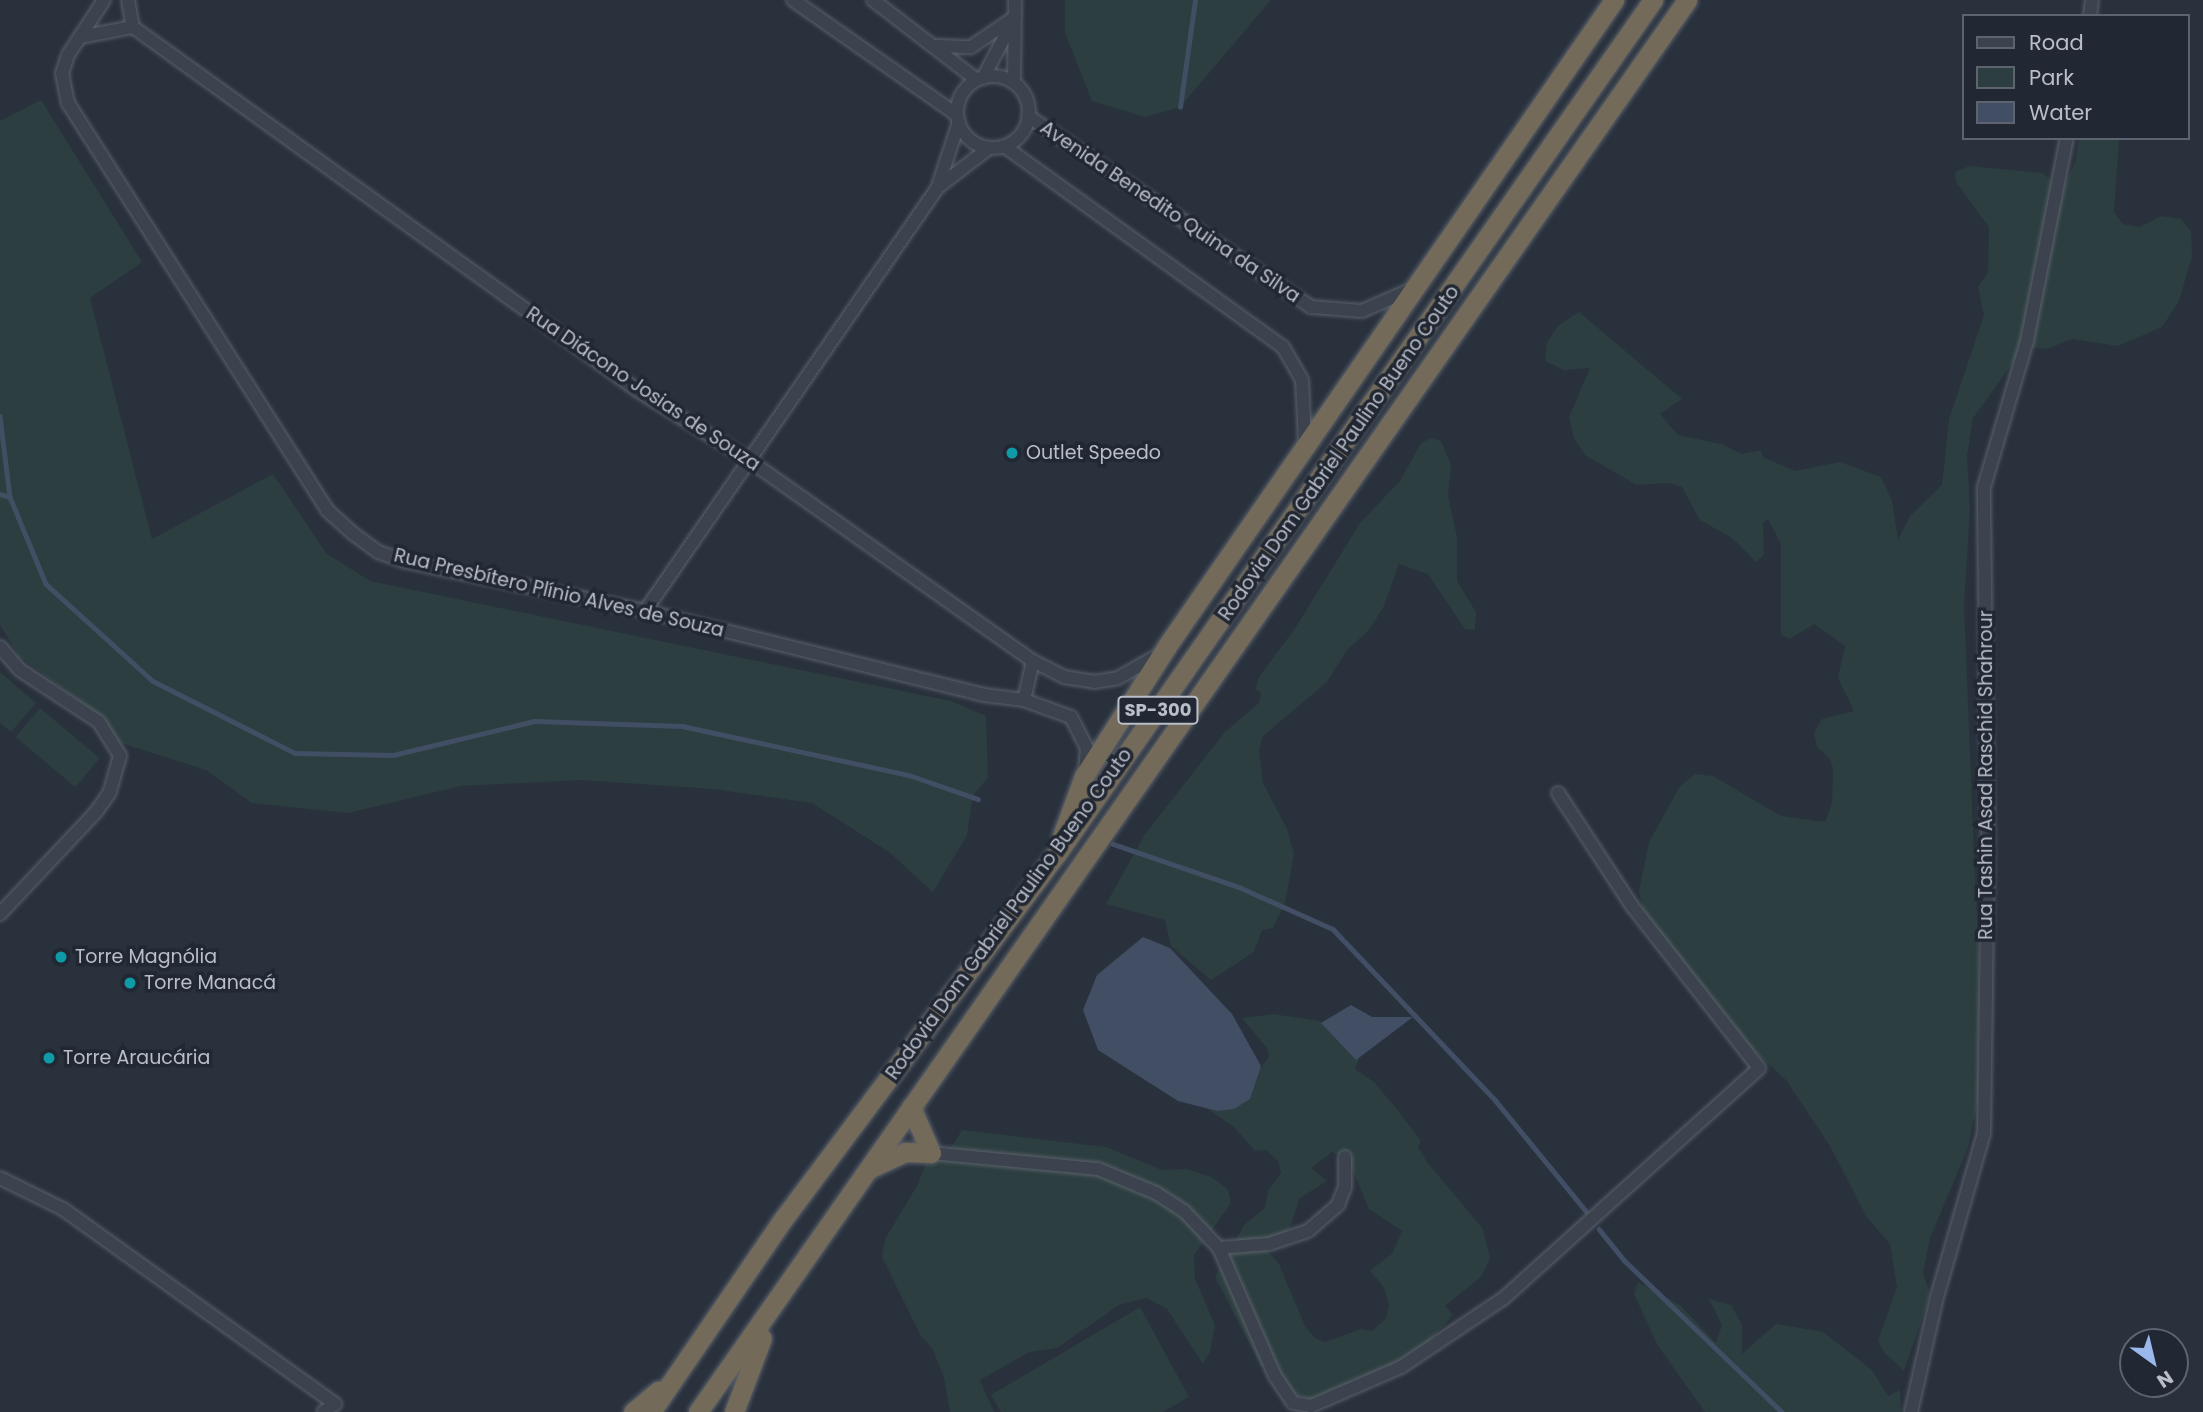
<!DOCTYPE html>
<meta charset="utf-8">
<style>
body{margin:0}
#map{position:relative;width:2203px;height:1412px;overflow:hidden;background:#29313d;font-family:Poppins,sans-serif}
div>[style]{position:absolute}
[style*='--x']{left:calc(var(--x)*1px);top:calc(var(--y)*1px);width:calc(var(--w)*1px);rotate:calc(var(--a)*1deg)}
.green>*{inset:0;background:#2c3e3f;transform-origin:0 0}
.water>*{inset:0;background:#414e64}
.stream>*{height:4.5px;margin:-2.25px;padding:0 2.25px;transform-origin:2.25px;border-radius:2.25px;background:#414e64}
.roads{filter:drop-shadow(0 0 2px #5a616b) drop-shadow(0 0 2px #5a616b)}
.minor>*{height:12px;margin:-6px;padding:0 6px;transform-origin:6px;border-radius:6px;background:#3c434e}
.minor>.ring{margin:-6px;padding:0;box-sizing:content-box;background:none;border:12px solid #3c434e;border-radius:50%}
.highway>*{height:19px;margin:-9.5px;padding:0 9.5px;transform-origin:9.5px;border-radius:9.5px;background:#736a5a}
.dots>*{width:19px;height:19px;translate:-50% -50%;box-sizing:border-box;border:4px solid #212833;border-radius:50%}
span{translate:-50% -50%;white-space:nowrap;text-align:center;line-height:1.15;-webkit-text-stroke:7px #212833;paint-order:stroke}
.shield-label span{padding:2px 5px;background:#212833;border:2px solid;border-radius:5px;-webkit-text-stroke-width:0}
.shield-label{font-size:18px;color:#b9bec8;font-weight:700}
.street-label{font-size:19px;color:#b9bec8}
.poi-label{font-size:19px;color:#b9bec8}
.left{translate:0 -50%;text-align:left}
.legend{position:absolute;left:1962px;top:14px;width:228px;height:126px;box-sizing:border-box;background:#212833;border:2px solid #5e646f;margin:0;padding:9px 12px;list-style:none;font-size:21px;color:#b9bec8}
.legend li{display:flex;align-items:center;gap:14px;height:35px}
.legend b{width:35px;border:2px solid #5e646f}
.north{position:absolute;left:2119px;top:1328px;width:70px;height:70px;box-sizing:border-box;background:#212833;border:2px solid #5e646f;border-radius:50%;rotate:146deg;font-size:19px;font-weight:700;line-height:28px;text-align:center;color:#b9bec8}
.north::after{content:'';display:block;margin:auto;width:24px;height:32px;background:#9ab8ec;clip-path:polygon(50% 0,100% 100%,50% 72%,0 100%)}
</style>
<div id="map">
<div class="green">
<i style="clip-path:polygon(1065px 0,1271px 0,1180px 107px,1145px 117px,1092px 101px,1065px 33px)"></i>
<i style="clip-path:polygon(41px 100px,142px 262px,90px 298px,152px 539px,273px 474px,326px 553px,370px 581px,951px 701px,986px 716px,988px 777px,973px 796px,967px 835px,933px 892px,889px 852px,812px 803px,713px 789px,581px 780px,461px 786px,348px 813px,252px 803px,206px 770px,115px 741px,99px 715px,19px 656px,0 625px,0 121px)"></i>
<i style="clip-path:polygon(2079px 138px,2119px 138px,2114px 212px,2123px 224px,2140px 227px,2161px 216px,2181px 219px,2191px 231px,2192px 256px,2179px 301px,2162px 327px,2118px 346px,2072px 339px,2047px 349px,2025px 346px,1973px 418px,1967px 456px,1970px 509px,1964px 605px,1979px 976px,1978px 1099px,1968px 1148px,1930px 1238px,1923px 1273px,1929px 1290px,1927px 1304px,1904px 1371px,1882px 1350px,1878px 1341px,1897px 1287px,1890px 1244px,1866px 1216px,1830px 1146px,1786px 1080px,1720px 1020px,1643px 911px,1639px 891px,1649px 842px,1680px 786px,1695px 774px,1713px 776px,1781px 816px,1825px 822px,1832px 803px,1833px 768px,1830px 759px,1817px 747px,1814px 733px,1822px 719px,1854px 711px,1838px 678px,1845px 646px,1814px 624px,1790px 639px,1781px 635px,1781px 544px,1768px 519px,1763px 523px,1764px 555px,1756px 562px,1732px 538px,1700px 520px,1682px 487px,1669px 483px,1637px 485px,1586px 456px,1574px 438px,1569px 417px,1590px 368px,1564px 370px,1545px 361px,1547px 342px,1559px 325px,1579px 312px,1682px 399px,1660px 414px,1678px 435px,1721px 444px,1742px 454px,1761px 450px,1763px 457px,1795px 471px,1840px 462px,1881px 477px,1892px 501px,1898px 540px,1910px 516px,1942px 485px,1949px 419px,1984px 315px,1978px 287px,1988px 272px,1989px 227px,1956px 182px,1955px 172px,1969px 166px,2043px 173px,2062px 190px,2075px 163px)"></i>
<i style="clip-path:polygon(1431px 438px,1441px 441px,1451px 465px,1448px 496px,1457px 537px,1457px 581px,1476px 612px,1475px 630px,1465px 629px,1428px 574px,1399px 564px,1383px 608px,1368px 631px,1348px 649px,1326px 683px,1263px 736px,1259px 749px,1263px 783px,1287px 829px,1294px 854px,1285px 903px,1273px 928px,1262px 930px,1254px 952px,1211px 980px,1171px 946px,1165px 920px,1106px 904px,1145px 834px,1225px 732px,1259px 703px,1261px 693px,1255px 689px,1259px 677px,1296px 627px,1360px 523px,1400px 481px,1421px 443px)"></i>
<i style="clip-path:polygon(0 672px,36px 703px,11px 732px,0 723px)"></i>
<i style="left:40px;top:708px;width:78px;height:38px;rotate:40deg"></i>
<i style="clip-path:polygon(evenodd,1273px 1014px,1320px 1021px,1341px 1031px,1359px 1059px,1355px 1069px,1374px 1082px,1396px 1108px,1421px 1141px,1418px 1147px,1427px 1162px,1483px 1229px,1490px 1258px,1481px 1277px,1445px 1306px,1453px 1315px,1408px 1364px,1311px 1399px,1291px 1393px,1260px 1364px,1215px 1277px,1244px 1225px,1265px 1208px,1268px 1191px,1281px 1173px,1278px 1161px,1266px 1150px,1255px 1151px,1235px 1128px,1201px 1104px,1261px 1068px,1269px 1056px,1267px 1048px,1242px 1018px,1273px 1014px,1332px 1152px,1349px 1162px,1369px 1209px,1402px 1231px,1392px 1254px,1370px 1270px,1384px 1288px,1389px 1305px,1386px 1318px,1372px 1331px,1361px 1329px,1325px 1342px,1315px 1338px,1305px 1326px,1279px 1264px,1267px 1250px,1269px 1241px,1289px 1230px,1300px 1198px,1327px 1181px,1311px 1168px,1332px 1152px)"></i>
<i style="clip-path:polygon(962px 1130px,1106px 1147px,1162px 1170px,1187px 1169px,1211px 1177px,1228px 1189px,1231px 1203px,1194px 1255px,1195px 1279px,1215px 1325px,1210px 1352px,1203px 1364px,1167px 1309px,1147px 1298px,1119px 1305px,1057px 1348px,1029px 1352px,980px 1380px,994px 1412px,950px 1412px,944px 1377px,932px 1348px,921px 1336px,882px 1257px,885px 1239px,917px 1186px,932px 1148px,951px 1148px)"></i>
<i style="clip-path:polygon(1638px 1282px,1680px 1305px,1716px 1343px,1722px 1325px,1709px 1299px,1731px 1305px,1742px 1325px,1742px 1354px,1776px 1324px,1823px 1332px,1872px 1370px,1888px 1396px,1900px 1390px,1901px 1412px,1705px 1412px,1658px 1346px,1634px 1294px)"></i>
<i style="clip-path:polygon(1140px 1307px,1189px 1397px,1163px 1412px,1001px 1412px,991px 1395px)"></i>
</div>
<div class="water">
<i style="clip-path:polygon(1143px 937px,1170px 948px,1232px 1014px,1261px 1066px,1250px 1099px,1234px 1109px,1217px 1111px,1178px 1101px,1098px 1050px,1083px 1010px,1097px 975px)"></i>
<i style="clip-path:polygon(1351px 1005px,1372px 1017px,1413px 1017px,1356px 1060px,1321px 1023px)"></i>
</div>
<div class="stream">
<i style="--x:1180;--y:107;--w:108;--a:-82"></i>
<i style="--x:0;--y:416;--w:82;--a:83"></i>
<i style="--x:10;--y:497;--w:94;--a:67.5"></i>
<i style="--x:46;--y:584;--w:144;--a:42.2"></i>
<i style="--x:153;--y:681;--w:159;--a:26.9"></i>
<i style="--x:295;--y:753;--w:98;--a:1.2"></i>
<i style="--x:393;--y:755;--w:146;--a:-13.5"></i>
<i style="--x:535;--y:721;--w:147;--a:1.9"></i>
<i style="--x:682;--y:726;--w:232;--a:12.2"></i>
<i style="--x:909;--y:775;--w:73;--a:19.2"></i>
<i style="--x:0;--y:494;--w:10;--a:17"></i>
<i style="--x:1113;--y:844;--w:133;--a:18.8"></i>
<i style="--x:1239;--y:887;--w:103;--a:24.1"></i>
<i style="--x:1333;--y:929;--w:237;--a:46.5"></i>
<i style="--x:1496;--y:1101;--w:142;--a:50.7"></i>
<i style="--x:1599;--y:1229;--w:40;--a:51"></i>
<i style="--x:1624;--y:1260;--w:219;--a:43.9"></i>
</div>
<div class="roads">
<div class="minor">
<i style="--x:104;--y:0;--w:66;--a:123.2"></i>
<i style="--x:68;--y:55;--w:19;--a:108"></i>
<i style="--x:62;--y:73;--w:31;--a:79"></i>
<i style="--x:68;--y:103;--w:482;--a:57.5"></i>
<i style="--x:327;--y:510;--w:38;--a:42"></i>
<i style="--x:355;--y:535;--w:29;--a:36"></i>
<i style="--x:378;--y:552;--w:28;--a:19"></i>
<i style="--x:404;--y:561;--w:246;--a:11.7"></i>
<i style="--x:645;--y:611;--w:349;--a:13.9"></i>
<i style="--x:984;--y:695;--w:40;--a:7.1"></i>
<i style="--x:1024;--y:700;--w:50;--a:19.9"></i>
<i style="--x:1071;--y:717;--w:35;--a:63"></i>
<i style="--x:1087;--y:748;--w:21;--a:95"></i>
<i style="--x:128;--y:0;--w:27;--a:80"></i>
<i style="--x:133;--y:27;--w:621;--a:35.76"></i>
<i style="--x:637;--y:390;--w:128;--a:32"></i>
<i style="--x:746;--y:458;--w:352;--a:35.3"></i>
<i style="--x:1033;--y:661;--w:35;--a:27"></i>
<i style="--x:1064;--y:677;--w:30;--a:9"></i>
<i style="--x:1094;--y:682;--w:24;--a:-9"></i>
<i style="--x:1118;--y:678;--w:40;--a:-29.7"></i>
<i style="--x:793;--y:0;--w:200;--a:35"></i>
<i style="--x:873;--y:0;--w:131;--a:37.6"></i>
<i style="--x:2090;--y:16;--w:16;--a:-83"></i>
<i style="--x:80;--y:37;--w:54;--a:-10.7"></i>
<i style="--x:937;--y:46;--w:34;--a:2"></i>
<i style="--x:971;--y:47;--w:53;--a:-34.3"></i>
<i class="ring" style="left:957px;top:76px;width:60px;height:60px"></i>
<i style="--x:983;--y:78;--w:64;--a:-62.2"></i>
<i style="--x:1014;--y:83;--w:83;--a:-89.3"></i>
<i style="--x:1028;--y:116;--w:341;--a:34"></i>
<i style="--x:1311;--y:307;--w:51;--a:4.5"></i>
<i style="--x:1362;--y:311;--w:50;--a:-23.5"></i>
<i style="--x:1004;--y:146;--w:344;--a:35.8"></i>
<i style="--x:1283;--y:347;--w:38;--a:60"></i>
<i style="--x:1302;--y:380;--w:63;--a:87.3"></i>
<i style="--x:939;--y:183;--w:64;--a:-71.8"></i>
<i style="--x:645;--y:611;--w:515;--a:-55.35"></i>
<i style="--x:938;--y:187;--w:64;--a:-37.4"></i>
<i style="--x:0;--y:647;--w:30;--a:49"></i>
<i style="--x:20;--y:670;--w:95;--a:33.4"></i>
<i style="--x:99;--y:722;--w:40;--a:58"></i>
<i style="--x:120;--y:756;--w:37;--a:106"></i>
<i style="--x:110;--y:792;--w:24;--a:125"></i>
<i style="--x:96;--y:812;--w:140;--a:133.3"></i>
<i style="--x:1024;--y:700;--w:40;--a:-77"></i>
<i style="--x:931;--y:1153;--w:168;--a:5.5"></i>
<i style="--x:1098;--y:1169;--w:63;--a:22.5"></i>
<i style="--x:1156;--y:1193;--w:33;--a:33"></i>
<i style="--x:1184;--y:1211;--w:51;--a:46.6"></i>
<i style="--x:1219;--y:1248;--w:140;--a:66.4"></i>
<i style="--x:1275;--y:1376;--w:32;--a:56"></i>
<i style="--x:1293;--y:1403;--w:18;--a:9"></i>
<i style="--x:1311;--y:1406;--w:98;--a:-23.4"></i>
<i style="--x:1401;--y:1367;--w:124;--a:-33.8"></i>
<i style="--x:1504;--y:1298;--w:343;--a:-42"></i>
<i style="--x:1759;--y:1068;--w:206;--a:-128.1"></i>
<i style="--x:1632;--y:906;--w:135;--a:-123.2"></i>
<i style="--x:0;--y:1178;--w:70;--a:26.2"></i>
<i style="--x:63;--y:1209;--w:335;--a:35.6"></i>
<i style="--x:335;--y:1404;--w:14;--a:146"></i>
<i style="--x:1219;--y:1248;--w:50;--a:-4.6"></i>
<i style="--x:1269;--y:1244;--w:41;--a:-18.4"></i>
<i style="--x:1308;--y:1231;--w:40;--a:-41"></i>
<i style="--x:1338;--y:1205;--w:19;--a:-69"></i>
<i style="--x:1345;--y:1187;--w:30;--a:-90"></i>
<i style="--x:1911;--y:1412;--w:118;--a:-77.3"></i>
<i style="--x:1937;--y:1297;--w:171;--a:-74"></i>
<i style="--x:1984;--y:1133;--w:298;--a:-89.2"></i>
<i style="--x:1988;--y:835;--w:348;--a:-90.7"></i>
<i style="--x:1984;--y:487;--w:152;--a:-73.6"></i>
<i style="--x:2027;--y:341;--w:207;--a:-78.9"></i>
</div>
<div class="highway">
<i style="--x:1062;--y:836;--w:64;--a:-69.9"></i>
<i style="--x:1084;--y:776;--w:154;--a:-57.4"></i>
<i style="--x:1167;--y:646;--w:786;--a:-55.32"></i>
<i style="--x:911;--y:1107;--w:50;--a:66.5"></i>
<i style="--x:871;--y:1168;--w:38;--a:-25"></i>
<i style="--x:905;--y:1152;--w:26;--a:2"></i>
<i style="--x:633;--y:1412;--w:33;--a:-40"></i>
<i style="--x:651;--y:1412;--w:235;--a:-55.6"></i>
<i style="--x:784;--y:1218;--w:454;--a:-53.2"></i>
<i style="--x:1056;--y:855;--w:1043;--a:-55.08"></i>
<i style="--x:698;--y:1412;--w:1724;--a:-54.99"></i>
<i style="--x:734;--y:1412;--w:79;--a:-69.3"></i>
</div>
</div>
<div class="dots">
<i style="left:1012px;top:453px;background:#0f9aa8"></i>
<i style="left:61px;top:957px;background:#0f9aa8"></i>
<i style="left:130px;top:983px;background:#0f9aa8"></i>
<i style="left:49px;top:1058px;background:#0f9aa8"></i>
</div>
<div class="shield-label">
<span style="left:1158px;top:710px">SP-300</span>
</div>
<div class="street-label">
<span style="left:1170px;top:212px;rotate:34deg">Avenida Benedito Quina da Silva</span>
<span style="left:643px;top:389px;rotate:34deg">Rua Diácono Josias de Souza</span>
<span style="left:1339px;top:453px;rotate:-55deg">Rodovia Dom Gabriel Paulino Bueno Couto</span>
<span style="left:559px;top:593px;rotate:13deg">Rua Presbítero Plínio Alves de Souza</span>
<span style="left:1986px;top:775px;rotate:-90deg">Rua Tashin Asad Raschid Shahrour</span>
<span style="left:1009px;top:914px;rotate:-54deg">Rodovia Dom Gabriel Paulino Bueno Couto</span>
</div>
<div class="poi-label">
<span class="left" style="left:1026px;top:453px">Outlet Speedo</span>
<span class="left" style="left:75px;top:957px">Torre Magnólia</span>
<span class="left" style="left:144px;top:983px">Torre Manacá</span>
<span class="left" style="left:63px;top:1058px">Torre Araucária</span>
</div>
<ul class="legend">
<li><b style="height:9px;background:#3c434e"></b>Road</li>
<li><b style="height:19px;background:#2c3e3f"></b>Park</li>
<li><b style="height:19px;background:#414e64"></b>Water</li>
</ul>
<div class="north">N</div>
</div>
